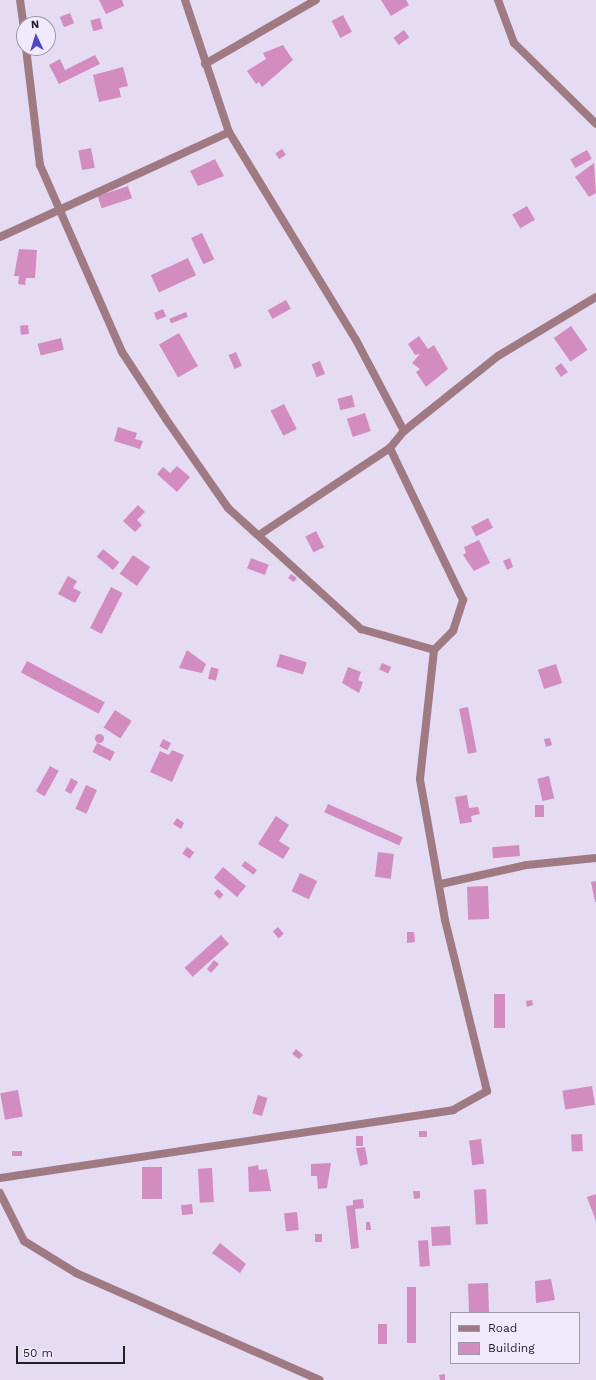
<!DOCTYPE html>
<style>
body{margin:0}
#map{position:relative;width:596px;height:1380px;overflow:hidden;background:#e5dbf3;font-family:"Work Sans",sans-serif}
div>[style]{position:absolute}
[style*='--x']{left:calc(var(--x)*1px);top:calc(var(--y)*1px);width:calc(var(--w)*1px);rotate:calc(var(--a)*1deg)}
.building>*{inset:0;background:#d38cbf;transform-origin:0 0}
.round{border-radius:50%}
.street>*{height:8px;margin:-4px;padding:0 4px;transform-origin:4px;border-radius:4px;background:#a07a83}
span{translate:-50% -50%;white-space:nowrap;text-align:center;line-height:1.15;-webkit-text-stroke:3px #f1eafd;paint-order:stroke}
.legend{position:absolute;left:450px;top:1312px;width:130px;height:52px;box-sizing:border-box;background:#f1eafd;border:1px solid #9f99a8;margin:0;padding:5px 7px;list-style:none;font-size:12px;color:#231f28}
.legend li{display:flex;align-items:center;gap:8px;height:20px}
.legend b{width:20px;border:1px solid #9f99a8}
.north{position:absolute;left:16px;top:16px;width:40px;height:40px;box-sizing:border-box;background:#f1eafd;border:1px solid #9f99a8;border-radius:50%;rotate:356deg;font-size:11px;font-weight:700;line-height:16px;text-align:center;color:#231f28}
.north::after{content:'';display:block;margin:auto;width:14px;height:18px;background:#4d49c0;clip-path:polygon(50% 0,100% 100%,50% 72%,0 100%)}
.scale{position:absolute;left:16px;top:1346px;width:109px;height:18px;box-sizing:border-box;border:2px solid #231f28;border-top:0;padding-left:5px;font-size:12px;line-height:14px;white-space:nowrap;color:#231f28;-webkit-text-stroke:3px #f1eafd;paint-order:stroke}
</style>
<div id="map">
<div class="building">
<i style="clip-path:polygon(99px 0,122px 0,124px 6px,106px 14px)"></i>
<i style="clip-path:polygon(381px 0,406px 0,409px 5px,391px 16px)"></i>
<i style="left:70px;top:13px;width:11px;height:11px;rotate:68deg"></i>
<i style="left:343px;top:15px;width:19px;height:13px;rotate:62deg"></i>
<i style="left:100px;top:18px;width:11px;height:10px;rotate:75deg"></i>
<i style="left:404px;top:30px;width:9px;height:13px;rotate:54deg"></i>
<i style="clip-path:polygon(283px 45px,293px 60px,262px 87px,259px 82px,256px 84px,247px 71px,266px 59px,263px 53px)"></i>
<i style="clip-path:polygon(95px 55px,100px 64px,59px 84px,49px 65px,60px 59px,65px 70px)"></i>
<i style="clip-path:polygon(123px 67px,128px 86px,119px 88px,121px 97px,99px 102px,93px 75px)"></i>
<i style="left:91px;top:148px;width:20px;height:13px;rotate:79deg"></i>
<i style="left:282px;top:149px;width:7px;height:8px;rotate:56deg"></i>
<i style="left:587px;top:150px;width:10px;height:19px;rotate:61deg"></i>
<i style="clip-path:polygon(215px 159px,224px 176px,198px 186px,190px 171px)"></i>
<i style="clip-path:polygon(594px 163px,596px 193px,589px 197px,575px 177px)"></i>
<i style="left:128px;top:186px;width:13px;height:32px;rotate:72deg"></i>
<i style="left:527px;top:206px;width:16px;height:17px;rotate:60deg"></i>
<i style="left:202px;top:233px;width:29px;height:12px;rotate:65deg"></i>
<i style="clip-path:polygon(19px 249px,37px 250px,35px 278px,26px 278px,25px 285px,18px 284px,19px 276px,14px 276px)"></i>
<i style="left:188px;top:258px;width:19px;height:41px;rotate:65deg"></i>
<i style="left:286px;top:300px;width:10px;height:21px;rotate:61deg"></i>
<i style="left:163px;top:309px;width:8px;height:10px;rotate:67deg"></i>
<i style="left:186px;top:312px;width:5px;height:18px;rotate:68deg"></i>
<i style="left:28px;top:325px;width:9px;height:8px;rotate:84deg"></i>
<i style="left:571px;top:326px;width:29px;height:21px;rotate:55deg"></i>
<i style="left:179px;top:333px;width:38px;height:23px;rotate:60deg"></i>
<i style="clip-path:polygon(419px 336px,428px 349px,434px 345px,448px 369px,426px 387px,416px 372px,420px 369px,412px 363px,420px 354px,415px 355px,408px 344px)"></i>
<i style="left:61px;top:338px;width:12px;height:24px;rotate:76deg"></i>
<i style="left:236px;top:352px;width:15px;height:8px;rotate:67deg"></i>
<i style="left:320px;top:361px;width:14px;height:9px;rotate:69deg"></i>
<i style="clip-path:polygon(561px 363px,568px 372px,561px 377px,555px 368px)"></i>
<i style="left:352px;top:395px;width:12px;height:15px;rotate:76deg"></i>
<i style="left:284px;top:404px;width:28px;height:15px;rotate:63deg"></i>
<i style="left:365px;top:413px;width:19px;height:19px;rotate:72deg"></i>
<i style="clip-path:polygon(118px 427px,137px 433px,135px 439px,143px 441px,140px 449px,114px 441px)"></i>
<i style="clip-path:polygon(177px 466px,190px 477px,177px 492px,157px 474px,163px 467px,170px 473px)"></i>
<i style="clip-path:polygon(138px 505px,145px 512px,137px 520px,142px 525px,135px 532px,123px 521px)"></i>
<i style="left:488px;top:518px;width:11px;height:19px;rotate:63deg"></i>
<i style="left:316px;top:531px;width:18px;height:12px;rotate:63deg"></i>
<i style="clip-path:polygon(479px 540px,490px 563px,474px 571px,463px 555px,466px 553px,464px 547px)"></i>
<i style="left:103px;top:549px;width:21px;height:10px;rotate:39deg"></i>
<i style="left:133px;top:555px;width:21px;height:23px;rotate:35deg"></i>
<i style="left:251px;top:558px;width:19px;height:11px;rotate:21deg"></i>
<i style="clip-path:polygon(510px 558px,513px 567px,507px 570px,503px 561px)"></i>
<i style="left:291px;top:574px;width:7px;height:5px;rotate:34deg"></i>
<i style="clip-path:polygon(68px 576px,77px 581px,73px 588px,81px 592px,75px 603px,58px 594px)"></i>
<i style="left:111px;top:587px;width:13px;height:46px;rotate:27deg"></i>
<i style="clip-path:polygon(187px 650px,206px 664px,202px 673px,179px 668px)"></i>
<i style="left:280px;top:654px;width:28px;height:13px;rotate:17deg"></i>
<i style="left:27px;top:661px;width:88px;height:13px;rotate:28deg"></i>
<i style="left:382px;top:663px;width:10px;height:7px;rotate:24deg"></i>
<i style="left:556px;top:664px;width:20px;height:19px;rotate:72deg"></i>
<i style="left:211px;top:667px;width:8px;height:12px;rotate:14deg"></i>
<i style="clip-path:polygon(348px 667px,361px 672px,358px 680px,363px 682px,359px 693px,342px 683px)"></i>
<i style="left:468px;top:707px;width:46px;height:9px;rotate:79deg"></i>
<i style="left:115px;top:710px;width:20px;height:21px;rotate:33deg"></i>
<i class="round" style="left:94.5px;top:733.5px;width:9px;height:9px"></i>
<i style="clip-path:polygon(550px 738px,552px 745px,546px 747px,544px 739px)"></i>
<i style="left:163px;top:739px;width:9px;height:8px;rotate:27deg"></i>
<i style="left:97px;top:743px;width:20px;height:10px;rotate:27deg"></i>
<i style="clip-path:polygon(172px 750px,184px 755px,172px 782px,150px 772px,160px 751px,169px 755px)"></i>
<i style="left:50px;top:766px;width:10px;height:29px;rotate:29deg"></i>
<i style="left:549px;top:776px;width:23px;height:12px;rotate:77deg"></i>
<i style="clip-path:polygon(71px 778px,78px 782px,71px 794px,65px 791px)"></i>
<i style="left:86px;top:785px;width:12px;height:26px;rotate:24deg"></i>
<i style="clip-path:polygon(467px 795px,469px 808px,478px 807px,480px 814px,471px 816px,472px 822px,460px 824px,455px 797px)"></i>
<i style="left:328px;top:804px;width:82px;height:9px;rotate:24deg"></i>
<i style="left:535px;top:805px;width:9px;height:12px"></i>
<i style="clip-path:polygon(276px 816px,289px 825px,279px 841px,290px 848px,283px 859px,258px 844px)"></i>
<i style="clip-path:polygon(177px 818px,184px 823px,181px 829px,173px 824px)"></i>
<i style="left:519px;top:845px;width:11px;height:27px;rotate:85deg"></i>
<i style="left:187px;top:847px;width:9px;height:8px;rotate:36deg"></i>
<i style="left:378px;top:852px;width:16px;height:25px;rotate:7deg"></i>
<i style="left:245px;top:861px;width:15px;height:6px;rotate:37deg"></i>
<i style="left:223px;top:867px;width:30px;height:14px;rotate:40deg"></i>
<i style="left:300px;top:873px;width:19px;height:20px;rotate:25deg"></i>
<i style="clip-path:polygon(596px 881px,596px 902px,595px 902px,591px 882px)"></i>
<i style="left:488px;top:886px;width:33px;height:21px;rotate:88deg"></i>
<i style="left:218px;top:889px;width:8px;height:6px;rotate:45deg"></i>
<i style="left:278px;top:927px;width:9px;height:7px;rotate:49deg"></i>
<i style="clip-path:polygon(407px 932px,414px 932px,415px 942px,407px 943px)"></i>
<i style="left:221px;top:935px;width:12px;height:49px;rotate:48deg"></i>
<i style="clip-path:polygon(214px 960px,219px 964px,211px 973px,207px 969px)"></i>
<i style="left:494px;top:994px;width:11px;height:34px"></i>
<i style="clip-path:polygon(532px 1000px,533px 1005px,527px 1007px,526px 1001px)"></i>
<i style="clip-path:polygon(296px 1049px,303px 1055px,299px 1059px,292px 1054px)"></i>
<i style="left:592px;top:1086px;width:19px;height:30px;rotate:81deg"></i>
<i style="left:18px;top:1090px;width:27px;height:18px;rotate:80deg"></i>
<i style="left:258px;top:1095px;width:10px;height:19px;rotate:17deg"></i>
<i style="left:419px;top:1131px;width:8px;height:6px"></i>
<i style="left:582px;top:1134px;width:17px;height:11px;rotate:87deg"></i>
<i style="left:356px;top:1136px;width:7px;height:10px"></i>
<i style="left:481px;top:1139px;width:25px;height:12px;rotate:83deg"></i>
<i style="clip-path:polygon(365px 1147px,368px 1164px,360px 1166px,356px 1148px)"></i>
<i style="left:22px;top:1151px;width:5px;height:10px;rotate:90deg"></i>
<i style="clip-path:polygon(331px 1163px,327px 1188px,318px 1189px,317px 1176px,311px 1176px,311px 1164px)"></i>
<i style="clip-path:polygon(258px 1165px,259px 1170px,267px 1169px,271px 1191px,249px 1192px,248px 1167px)"></i>
<i style="left:142px;top:1167px;width:20px;height:32px"></i>
<i style="left:212px;top:1168px;width:34px;height:14px;rotate:87deg"></i>
<i style="left:486px;top:1189px;width:35px;height:12px;rotate:87deg"></i>
<i style="clip-path:polygon(413px 1191px,420px 1191px,420px 1198px,414px 1199px)"></i>
<i style="clip-path:polygon(596px 1194px,596px 1221px,587px 1197px)"></i>
<i style="clip-path:polygon(363px 1199px,364px 1208px,355px 1209px,359px 1248px,351px 1249px,346px 1206px,353px 1205px,353px 1200px)"></i>
<i style="left:192px;top:1204px;width:10px;height:11px;rotate:84deg"></i>
<i style="left:297px;top:1212px;width:18px;height:13px;rotate:84deg"></i>
<i style="clip-path:polygon(366px 1222px,370px 1222px,371px 1230px,366px 1230px)"></i>
<i style="left:450px;top:1226px;width:19px;height:19px;rotate:87deg"></i>
<i style="left:315px;top:1234px;width:7px;height:8px"></i>
<i style="left:428px;top:1240px;width:26px;height:10px;rotate:86deg"></i>
<i style="clip-path:polygon(220px 1243px,246px 1264px,240px 1273px,212px 1253px)"></i>
<i style="clip-path:polygon(551px 1279px,555px 1300px,536px 1303px,535px 1281px)"></i>
<i style="left:488px;top:1283px;width:30px;height:20px;rotate:88deg"></i>
<i style="left:407px;top:1287px;width:9px;height:56px"></i>
<i style="left:378px;top:1324px;width:9px;height:20px"></i>
<i style="clip-path:polygon(445px 1374px,445px 1380px,440px 1380px,439px 1375px)"></i>
</div>
<div class="street">
<i style="--x:20;--y:0;--w:29;--a:82"></i>
<i style="--x:185;--y:0;--w:139;--a:71.6"></i>
<i style="--x:229;--y:132;--w:244;--a:58.6"></i>
<i style="--x:356;--y:340;--w:103;--a:62.2"></i>
<i style="--x:498;--y:0;--w:46;--a:69.6"></i>
<i style="--x:514;--y:43;--w:115;--a:44.6"></i>
<i style="--x:26;--y:48;--w:118;--a:83.2"></i>
<i style="--x:40;--y:165;--w:204;--a:66.3"></i>
<i style="--x:122;--y:352;--w:84;--a:56.7"></i>
<i style="--x:168;--y:422;--w:105;--a:55.1"></i>
<i style="--x:228;--y:508;--w:180;--a:42.3"></i>
<i style="--x:361;--y:629;--w:76;--a:16"></i>
<i style="--x:205;--y:64;--w:128;--a:-30"></i>
<i style="--x:0;--y:237;--w:252;--a:-24.6"></i>
<i style="--x:259;--y:535;--w:157;--a:-33.6"></i>
<i style="--x:390;--y:448;--w:22;--a:-51"></i>
<i style="--x:404;--y:431;--w:120;--a:-38.6"></i>
<i style="--x:498;--y:356;--w:114;--a:-31"></i>
<i style="--x:441;--y:884;--w:88;--a:-12.5"></i>
<i style="--x:527;--y:865;--w:69;--a:-5.8"></i>
<i style="--x:0;--y:1178;--w:458;--a:-8.5"></i>
<i style="--x:453;--y:1110;--w:39;--a:-29"></i>
<i style="--x:487;--y:1091;--w:176;--a:-103.8"></i>
<i style="--x:445;--y:920;--w:143;--a:-100.1"></i>
<i style="--x:420;--y:779;--w:130;--a:-83.8"></i>
<i style="--x:434;--y:650;--w:27;--a:-45"></i>
<i style="--x:453;--y:631;--w:33;--a:-72"></i>
<i style="--x:463;--y:600;--w:169;--a:-115.7"></i>
<i style="--x:0;--y:1193;--w:54;--a:63.4"></i>
<i style="--x:24;--y:1241;--w:61;--a:31.6"></i>
<i style="--x:76;--y:1273;--w:266;--a:23.7"></i>
</div>
<ul class="legend">
<li><b style="height:5px;background:#a07a83"></b>Road</li>
<li><b style="height:11px;background:#d38cbf"></b>Building</li>
</ul>
<div class="north">N</div>
<div class="scale">50 m</div>
</div>
